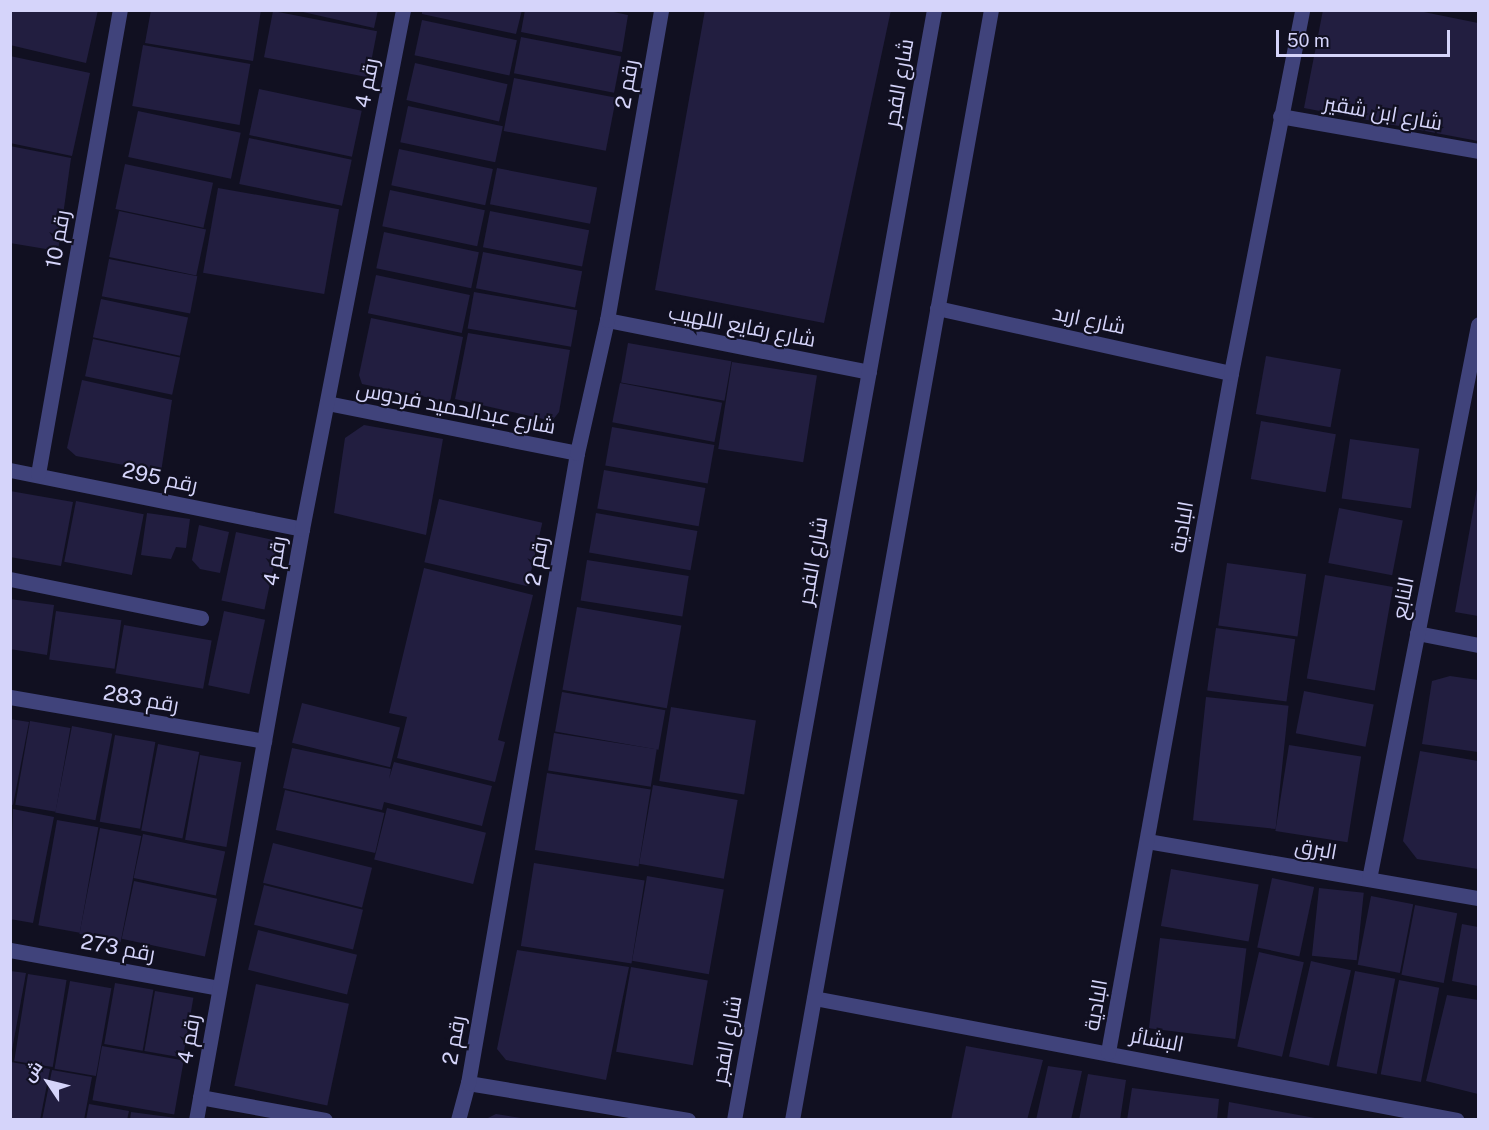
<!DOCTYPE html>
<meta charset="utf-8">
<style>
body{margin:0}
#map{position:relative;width:1489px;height:1130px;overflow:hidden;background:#111021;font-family:"Public Sans",Cairo,sans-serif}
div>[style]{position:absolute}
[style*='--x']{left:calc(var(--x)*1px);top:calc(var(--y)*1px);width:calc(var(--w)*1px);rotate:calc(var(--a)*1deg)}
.building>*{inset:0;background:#221e40;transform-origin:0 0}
.minor>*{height:15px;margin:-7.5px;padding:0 7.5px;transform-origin:7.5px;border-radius:7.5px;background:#40437b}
span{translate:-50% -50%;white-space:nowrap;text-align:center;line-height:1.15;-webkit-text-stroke:4.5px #111021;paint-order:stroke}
.street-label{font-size:21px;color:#d5d4fa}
.frame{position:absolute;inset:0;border:12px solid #d5d4fa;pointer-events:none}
.north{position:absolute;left:18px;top:1052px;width:60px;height:60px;-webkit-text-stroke:4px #111021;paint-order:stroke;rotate:305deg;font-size:16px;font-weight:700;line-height:24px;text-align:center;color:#d5d4fa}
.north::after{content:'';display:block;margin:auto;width:21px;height:27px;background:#d5d4fa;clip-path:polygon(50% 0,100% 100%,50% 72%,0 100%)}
.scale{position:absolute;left:1276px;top:30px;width:174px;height:27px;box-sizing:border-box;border:3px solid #d5d4fa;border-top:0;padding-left:8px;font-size:18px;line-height:21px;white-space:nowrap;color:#d5d4fa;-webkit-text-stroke:4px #111021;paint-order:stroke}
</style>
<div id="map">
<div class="building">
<i style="clip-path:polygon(10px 10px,98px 10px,86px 63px,10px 45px)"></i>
<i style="clip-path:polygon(151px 10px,261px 10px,253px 61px,145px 43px)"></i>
<i style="clip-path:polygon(294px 10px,378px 10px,374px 28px)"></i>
<i style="clip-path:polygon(422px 10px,522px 10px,516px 34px,422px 14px)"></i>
<i style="clip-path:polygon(525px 10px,604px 10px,628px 15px,622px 52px,521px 32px)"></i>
<i style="clip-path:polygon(705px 10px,891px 10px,824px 323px,655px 290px)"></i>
<i style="clip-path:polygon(1323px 10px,1414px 10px,1478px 23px,1478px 141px,1304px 108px)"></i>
<i style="left:273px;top:11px;width:106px;height:47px;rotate:11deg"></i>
<i style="left:422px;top:20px;width:97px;height:36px;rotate:12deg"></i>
<i style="left:521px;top:37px;width:102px;height:37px;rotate:11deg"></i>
<i style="left:143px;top:45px;width:109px;height:62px;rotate:10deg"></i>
<i style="clip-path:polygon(10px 56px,90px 73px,72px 156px,10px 143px)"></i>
<i style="left:415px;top:63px;width:95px;height:38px;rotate:13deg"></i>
<i style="left:514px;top:78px;width:104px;height:54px;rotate:11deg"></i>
<i style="left:259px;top:89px;width:105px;height:47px;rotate:12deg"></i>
<i style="left:408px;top:106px;width:97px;height:37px;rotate:12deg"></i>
<i style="left:138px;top:111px;width:105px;height:47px;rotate:12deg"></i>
<i style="left:249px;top:138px;width:105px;height:47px;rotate:12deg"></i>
<i style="clip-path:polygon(10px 146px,71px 158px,58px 251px,10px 243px)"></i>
<i style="left:399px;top:149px;width:96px;height:37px;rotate:12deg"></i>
<i style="left:125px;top:164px;width:90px;height:46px;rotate:12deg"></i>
<i style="left:497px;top:168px;width:102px;height:37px;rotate:11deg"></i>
<i style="left:218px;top:188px;width:123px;height:86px;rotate:10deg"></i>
<i style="left:390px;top:190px;width:97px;height:37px;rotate:12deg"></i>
<i style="left:119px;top:211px;width:89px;height:47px;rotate:12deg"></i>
<i style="left:490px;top:211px;width:101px;height:37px;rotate:11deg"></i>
<i style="left:384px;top:232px;width:97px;height:37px;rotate:12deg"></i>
<i style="left:483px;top:252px;width:101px;height:37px;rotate:11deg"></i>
<i style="left:109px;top:259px;width:90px;height:38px;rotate:11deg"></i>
<i style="left:376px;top:275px;width:96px;height:39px;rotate:12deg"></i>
<i style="left:474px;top:292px;width:105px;height:37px;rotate:10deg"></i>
<i style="left:101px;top:299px;width:89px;height:39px;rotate:12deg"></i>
<i style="clip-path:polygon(371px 318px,463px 337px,450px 402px,362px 384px,359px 375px)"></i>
<i style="clip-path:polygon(468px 333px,570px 350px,559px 412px,552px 421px,455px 399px)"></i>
<i style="left:93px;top:339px;width:89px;height:38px;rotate:12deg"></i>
<i style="left:628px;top:343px;width:105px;height:40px;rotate:10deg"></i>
<i style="left:1266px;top:356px;width:76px;height:59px;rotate:10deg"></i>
<i style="left:732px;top:362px;width:86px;height:88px;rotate:9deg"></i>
<i style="clip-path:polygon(82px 380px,172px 400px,161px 472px,76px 456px,67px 448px)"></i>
<i style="left:620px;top:383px;width:104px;height:40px;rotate:11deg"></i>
<i style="left:1261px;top:421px;width:76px;height:59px;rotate:10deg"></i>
<i style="clip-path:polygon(364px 425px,443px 439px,426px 535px,334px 513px,345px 438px)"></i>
<i style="left:612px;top:427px;width:104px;height:39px;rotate:10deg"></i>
<i style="left:1350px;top:439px;width:70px;height:60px;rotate:8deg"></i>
<i style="left:604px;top:470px;width:103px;height:39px;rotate:10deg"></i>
<i style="clip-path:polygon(1477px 489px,1478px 489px,1478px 616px,1455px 612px)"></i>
<i style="clip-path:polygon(10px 491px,73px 502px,61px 566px,10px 557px)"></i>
<i style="left:439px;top:499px;width:106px;height:65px;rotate:13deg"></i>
<i style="left:76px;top:501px;width:69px;height:62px;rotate:11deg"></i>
<i style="left:1339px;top:508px;width:65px;height:56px;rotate:11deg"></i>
<i style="clip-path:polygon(147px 513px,190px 519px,186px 548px,176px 547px,171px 559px,141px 555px)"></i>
<i style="left:596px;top:513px;width:103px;height:40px;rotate:10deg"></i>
<i style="clip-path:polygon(199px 525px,229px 532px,220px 573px,200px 569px,192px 560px)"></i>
<i style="left:236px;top:532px;width:44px;height:70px;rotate:12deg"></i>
<i style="left:587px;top:560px;width:103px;height:41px;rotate:9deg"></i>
<i style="left:1227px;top:563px;width:80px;height:63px;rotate:8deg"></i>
<i style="clip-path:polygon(424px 568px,533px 595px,498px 740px,505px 742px,495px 782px,397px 758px,407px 717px,389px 713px)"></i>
<i style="left:1325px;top:575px;width:69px;height:105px;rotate:10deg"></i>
<i style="clip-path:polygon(10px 599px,54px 605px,47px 655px,10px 649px)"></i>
<i style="left:577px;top:607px;width:106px;height:84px;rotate:10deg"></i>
<i style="left:56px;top:611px;width:66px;height:49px;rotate:8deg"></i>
<i style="left:224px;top:611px;width:42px;height:76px;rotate:12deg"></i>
<i style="left:124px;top:625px;width:89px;height:49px;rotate:10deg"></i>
<i style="left:1216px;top:628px;width:80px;height:63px;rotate:8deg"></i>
<i style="clip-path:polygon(1450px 676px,1478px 680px,1478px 752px,1422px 744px,1432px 681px)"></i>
<i style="left:1304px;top:691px;width:71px;height:43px;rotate:11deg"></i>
<i style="left:562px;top:692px;width:105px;height:40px;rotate:10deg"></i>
<i style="left:1206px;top:697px;width:83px;height:124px;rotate:6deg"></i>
<i style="left:302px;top:703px;width:101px;height:41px;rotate:14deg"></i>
<i style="left:671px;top:707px;width:86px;height:75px;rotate:9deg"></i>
<i style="clip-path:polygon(10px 719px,29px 722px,13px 805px,10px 804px)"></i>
<i style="left:30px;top:721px;width:41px;height:85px;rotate:10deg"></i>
<i style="left:72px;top:726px;width:41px;height:88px;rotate:11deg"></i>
<i style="left:554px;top:733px;width:104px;height:38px;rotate:9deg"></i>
<i style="left:115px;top:735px;width:41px;height:88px;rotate:10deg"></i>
<i style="left:158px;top:744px;width:42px;height:88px;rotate:11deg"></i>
<i style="left:1289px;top:745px;width:73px;height:87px;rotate:9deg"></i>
<i style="clip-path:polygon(292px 748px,391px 769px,389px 779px,394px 762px,492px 786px,482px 826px,384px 802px,382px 810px,283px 788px)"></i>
<i style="clip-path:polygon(1420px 751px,1478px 761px,1478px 869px,1417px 859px,1403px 841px)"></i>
<i style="left:200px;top:755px;width:42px;height:86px;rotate:10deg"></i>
<i style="left:547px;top:773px;width:105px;height:78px;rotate:9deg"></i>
<i style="left:653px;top:785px;width:86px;height:80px;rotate:10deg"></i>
<i style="left:285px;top:790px;width:102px;height:41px;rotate:13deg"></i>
<i style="left:387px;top:808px;width:102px;height:53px;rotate:14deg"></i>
<i style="clip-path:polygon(13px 809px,54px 817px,33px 923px,10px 919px)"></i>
<i style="left:57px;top:820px;width:42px;height:107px;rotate:10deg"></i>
<i style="left:100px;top:828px;width:42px;height:108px;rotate:11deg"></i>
<i style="left:143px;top:834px;width:84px;height:45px;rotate:12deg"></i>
<i style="left:273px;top:843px;width:102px;height:41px;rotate:14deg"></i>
<i style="left:534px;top:863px;width:112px;height:84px;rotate:9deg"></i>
<i style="left:1171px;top:869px;width:89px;height:58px;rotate:10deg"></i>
<i style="left:647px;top:876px;width:78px;height:86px;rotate:10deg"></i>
<i style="left:1272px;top:878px;width:43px;height:71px;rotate:12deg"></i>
<i style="left:134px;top:881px;width:85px;height:59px;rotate:12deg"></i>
<i style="left:264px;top:885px;width:102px;height:41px;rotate:14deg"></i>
<i style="left:1319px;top:888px;width:45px;height:68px;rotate:6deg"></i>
<i style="left:1371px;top:896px;width:43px;height:70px;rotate:11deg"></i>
<i style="left:1415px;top:905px;width:43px;height:71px;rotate:11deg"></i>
<i style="clip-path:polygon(1462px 924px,1478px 927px,1478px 986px,1452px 981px)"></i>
<i style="left:258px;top:930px;width:102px;height:41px;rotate:14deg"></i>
<i style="left:1160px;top:938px;width:87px;height:91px;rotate:7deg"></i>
<i style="clip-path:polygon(517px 950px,629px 967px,606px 1080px,506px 1060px,497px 1049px)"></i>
<i style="left:1259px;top:952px;width:46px;height:97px;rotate:13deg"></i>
<i style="left:1311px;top:961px;width:41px;height:98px;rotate:13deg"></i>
<i style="left:631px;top:967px;width:78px;height:86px;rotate:10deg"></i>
<i style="clip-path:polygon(10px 971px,26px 973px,12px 1050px,10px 1050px)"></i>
<i style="left:1355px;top:971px;width:41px;height:97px;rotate:11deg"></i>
<i style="left:28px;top:974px;width:39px;height:88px;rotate:9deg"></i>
<i style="left:1399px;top:980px;width:41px;height:96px;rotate:11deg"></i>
<i style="left:70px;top:981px;width:42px;height:89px;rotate:10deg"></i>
<i style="left:115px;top:983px;width:39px;height:62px;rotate:10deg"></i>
<i style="left:256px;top:984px;width:95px;height:104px;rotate:12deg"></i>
<i style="left:155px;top:991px;width:39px;height:61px;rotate:10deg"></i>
<i style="clip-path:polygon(1447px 995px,1478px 1000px,1478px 1094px,1426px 1081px)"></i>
<i style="left:102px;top:1046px;width:83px;height:55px;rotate:10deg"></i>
<i style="clip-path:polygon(966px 1046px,1043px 1060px,1027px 1120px,951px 1120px)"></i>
<i style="clip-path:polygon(11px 1062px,50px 1069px,40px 1120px,10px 1120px)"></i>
<i style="clip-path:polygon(1048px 1066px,1082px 1071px,1071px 1120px,1036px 1120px)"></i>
<i style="clip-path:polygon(52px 1070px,92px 1077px,84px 1120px,42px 1120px)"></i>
<i style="clip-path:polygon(1088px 1074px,1126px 1080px,1120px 1120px,1079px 1120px)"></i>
<i style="clip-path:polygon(1132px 1088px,1219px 1099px,1217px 1120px,1127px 1120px)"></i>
<i style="clip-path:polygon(1229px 1102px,1315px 1118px,1315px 1120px,1227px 1120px)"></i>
<i style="clip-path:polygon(89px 1104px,129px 1111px,127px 1120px,86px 1120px)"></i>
<i style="clip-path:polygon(131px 1112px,176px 1118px,176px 1120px,130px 1120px)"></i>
<i style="clip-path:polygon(496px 1114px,521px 1118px,521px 1120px,484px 1120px)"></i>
</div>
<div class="minor">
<i style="--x:1280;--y:116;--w:201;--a:10"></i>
<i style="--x:937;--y:308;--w:301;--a:12.5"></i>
<i style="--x:607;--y:320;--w:267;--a:11.2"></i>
<i style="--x:327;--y:403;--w:255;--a:11.3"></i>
<i style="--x:10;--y:470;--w:298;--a:11.4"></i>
<i style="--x:38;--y:474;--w:471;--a:-80"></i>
<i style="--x:10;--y:579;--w:195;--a:11.5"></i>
<i style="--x:1417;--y:633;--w:62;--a:11.1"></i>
<i style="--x:10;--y:697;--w:258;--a:9.8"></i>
<i style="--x:1147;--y:841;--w:336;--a:9.8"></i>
<i style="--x:1369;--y:879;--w:565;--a:-78.87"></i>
<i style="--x:10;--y:950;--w:212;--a:10.3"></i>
<i style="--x:814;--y:998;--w:654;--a:10.74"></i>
<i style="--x:1108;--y:1052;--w:690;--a:-79.73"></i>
<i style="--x:1231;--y:373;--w:370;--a:-78.9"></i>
<i style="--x:468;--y:1083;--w:223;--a:9.5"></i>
<i style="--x:200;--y:1097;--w:127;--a:10.4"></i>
<i style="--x:196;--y:1120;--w:600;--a:-79.83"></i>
<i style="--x:302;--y:529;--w:529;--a:-78.99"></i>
<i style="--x:458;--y:1120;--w:38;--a:-75"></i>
<i style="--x:468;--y:1083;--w:639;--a:-80.18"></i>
<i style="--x:577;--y:453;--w:136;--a:-77.3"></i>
<i style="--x:607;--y:320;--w:315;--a:-80.1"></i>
<i style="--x:734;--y:1120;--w:1128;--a:-79.79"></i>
<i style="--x:792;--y:1120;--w:1128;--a:-79.84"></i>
</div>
<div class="street-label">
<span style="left:367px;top:83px;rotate:-79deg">رقم 4</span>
<span style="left:899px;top:83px;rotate:-80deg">شارع الفجر</span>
<span style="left:627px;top:84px;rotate:-80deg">رقم 2</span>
<span style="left:1383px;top:113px;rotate:10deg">شارع ابن شقير</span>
<span style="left:58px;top:239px;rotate:-80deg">رقم 10</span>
<span style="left:1089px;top:320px;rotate:12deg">شارع اربد</span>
<span style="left:742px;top:326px;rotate:11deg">شارع رفايع اللهيب</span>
<span style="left:456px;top:408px;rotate:11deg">شارع عبدالحميد فردوس</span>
<span style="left:160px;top:478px;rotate:12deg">رقم 295</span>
<span style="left:1182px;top:527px;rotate:-80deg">البادية</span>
<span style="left:275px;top:561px;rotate:-80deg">رقم 4</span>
<span style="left:537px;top:561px;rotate:-80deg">رقم 2</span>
<span style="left:813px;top:561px;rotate:-80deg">شارع الفجر</span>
<span style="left:1403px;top:598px;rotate:-79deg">النابع</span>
<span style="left:141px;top:699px;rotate:10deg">رقم 283</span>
<span style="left:1316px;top:849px;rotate:10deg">البرق</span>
<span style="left:118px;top:948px;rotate:10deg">رقم 273</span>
<span style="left:1096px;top:1005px;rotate:-80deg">البادية</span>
<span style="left:189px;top:1039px;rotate:-80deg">رقم 4</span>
<span style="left:454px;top:1040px;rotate:-80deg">رقم 2</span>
<span style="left:727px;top:1040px;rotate:-80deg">شارع الفجر</span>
<span style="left:1157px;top:1040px;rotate:11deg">البشائر</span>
</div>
<div class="frame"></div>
<div class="north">ش</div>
<div class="scale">50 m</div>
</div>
